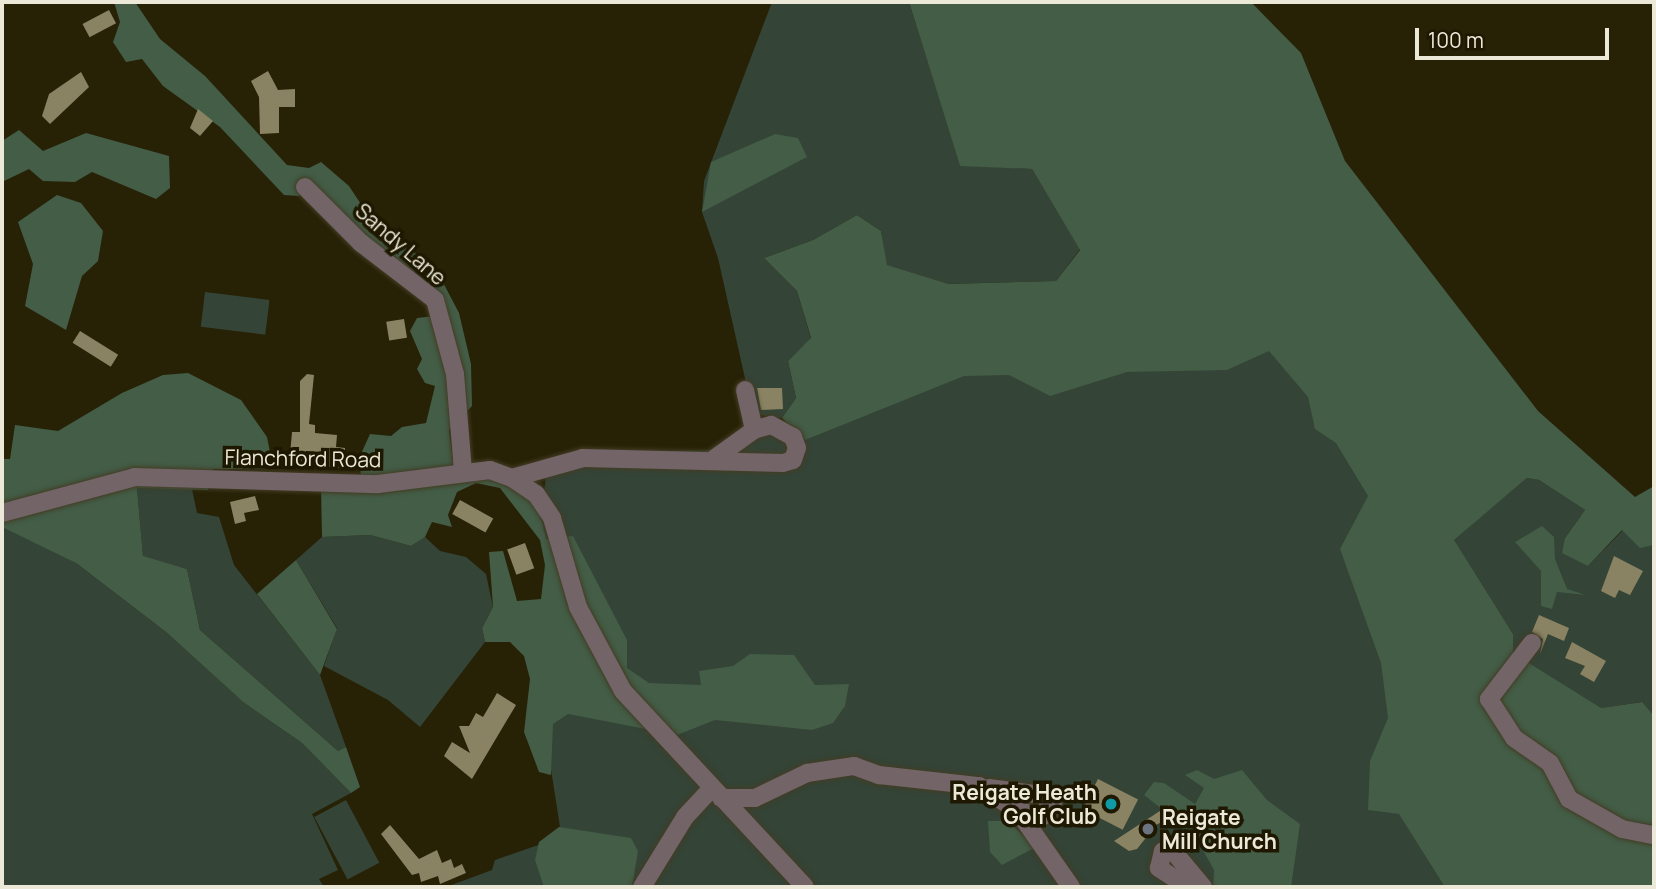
<!DOCTYPE html>
<style>
body{margin:0}
#map{position:relative;width:1656px;height:889px;overflow:hidden;background:#272106;font-family:Manrope,sans-serif}
div>[style]{position:absolute}
[style*='--x']{left:calc(var(--x)*1px);top:calc(var(--y)*1px);width:calc(var(--w)*1px);rotate:calc(var(--a)*1deg)}
.green>*{inset:0;background:#344437;transform-origin:0 0}
.forest>*{inset:0;background:#435d47}
.building>*{inset:0;background:#8a8363;transform-origin:0 0}
.roads{filter:drop-shadow(0 0 2px #433d24) drop-shadow(0 0 2px #433d24)}
.minor>*{height:18px;margin:-9px;padding:0 9px;transform-origin:9px;border-radius:9px;background:#736468}
.dots>*{width:19px;height:19px;translate:-50% -50%;box-sizing:border-box;border:4px solid #1e1800;border-radius:50%}
span{translate:-50% -50%;white-space:nowrap;text-align:center;line-height:1.15;-webkit-text-stroke:7px #1e1800;paint-order:stroke}
.street-label{font-size:21px;color:#ece9d9}
.poi-label{font-size:21px;color:#ece9d9;font-weight:700}
.right{translate:-100% -50%;text-align:right}
.left{translate:0 -50%;text-align:left}
.frame{position:absolute;inset:0;border:4px solid #ece9d9;pointer-events:none}
.scale{position:absolute;left:1415px;top:28px;width:194px;height:32px;box-sizing:border-box;border:4px solid #ece9d9;border-top:0;padding-left:9px;font-size:21px;line-height:24px;white-space:nowrap;color:#ece9d9;-webkit-text-stroke:5px #1e1800;paint-order:stroke}
</style>
<div id="map">
<div class="green">
<i style="clip-path:polygon(772px 2px,909px 2px,960px 165px,1032px 169px,1080px 249px,1056px 281px,949px 284px,886px 265px,881px 231px,857px 215px,813px 240px,764px 258px,797px 291px,811px 339px,788px 361px,796px 398px,782px 418px,753px 414px,718px 258px,702px 212px,704px 181px)"></i>
<i style="clip-path:polygon(1189px 222px,1512px 652px,1513px 634px,1453px 540px,1527px 478px,1539px 480px,1585px 510px,1565px 538px,1588px 566px,1623px 530px,1640px 547px,1654px 545px,1654px 716px,1641px 702px,1602px 708px,1654px 887px,815px 887px,785px 857px,794px 887px,446px 887px,492px 870px,495px 860px,544px 843px,560px 827px,548px 750px,563px 621px,529px 497px,544px 492px,548px 461px,587px 453px,714px 450px,755px 423px,785px 421px)"></i>
<i style="left:205px;top:292px;width:65px;height:35px;rotate:7deg"></i>
<i style="clip-path:polygon(137px 488px,192px 489px,197px 513px,219px 517px,234px 565px,320px 675px,346px 747px,338px 751px,200px 630px,187px 569px,143px 557px)"></i>
<i style="clip-path:polygon(7px 525px,76px 563px,166px 632px,243px 702px,302px 743px,351px 793px,312px 814px,338px 870px,319px 879px,324px 887px,2px 887px,2px 527px)"></i>
<i style="clip-path:polygon(370px 535px,411px 546px,425px 537px,440px 551px,466px 557px,486px 574px,493px 607px,482px 628px,485px 642px,420px 727px,388px 700px,324px 666px,337px 628px,296px 560px,322px 537px)"></i>
<i style="left:346px;top:800px;width:71px;height:36px;rotate:62deg"></i>
</div>
<div class="forest">
<i style="clip-path:polygon(114px 2px,135px 2px,160px 39px,205px 76px,287px 165px,309px 168px,321px 162px,349px 186px,372px 221px,436px 269px,459px 313px,471px 364px,472px 406px,449px 430px,453px 461px,515px 484px,539px 510px,546px 539px,573px 536px,627px 640px,627px 668px,649px 683px,701px 685px,699px 671px,733px 666px,750px 654px,794px 655px,815px 685px,849px 684px,845px 706px,833px 723px,812px 730px,715px 720px,677px 735px,568px 714px,553px 724px,551px 775px,539px 772px,524px 732px,530px 679px,524px 656px,510px 642px,485px 642px,482px 628px,493px 607px,489px 552px,503px 551px,517px 601px,541px 599px,545px 565px,540px 540px,500px 488px,476px 483px,457px 492px,448px 515px,452px 527px,432px 522px,425px 537px,411px 546px,370px 535px,322px 537px,321px 487px,361px 484px,360px 456px,370px 434px,391px 436px,402px 427px,426px 423px,435px 386px,425px 383px,417px 369px,422px 359px,410px 331px,417px 318px,444px 315px,307px 182px,299px 196px,284px 195px,220px 127px,163px 86px,142px 59px,126px 62px,113px 42px,120px 22px)"></i>
<i style="clip-path:polygon(909px 2px,1251px 2px,1301px 53px,1345px 161px,1538px 411px,1635px 497px,1654px 486px,1654px 545px,1640px 548px,1622px 530px,1588px 566px,1562px 553px,1565px 538px,1585px 510px,1539px 480px,1527px 478px,1454px 540px,1513px 634px,1513px 653px,1601px 708px,1642px 702px,1654px 716px,1654px 887px,1445px 887px,1399px 814px,1368px 810px,1370px 761px,1388px 718px,1381px 663px,1340px 549px,1368px 496px,1336px 443px,1315px 429px,1308px 397px,1269px 351px,1227px 370px,1127px 372px,1050px 396px,1009px 375px,964px 376px,805px 440px,782px 418px,796px 398px,788px 361px,811px 338px,797px 291px,764px 258px,813px 240px,857px 215px,881px 231px,887px 265px,949px 284px,1056px 281px,1080px 250px,1032px 169px,960px 166px)"></i>
<i style="clip-path:polygon(19px 130px,43px 151px,86px 133px,169px 156px,170px 188px,156px 199px,92px 172px,75px 182px,43px 181px,29px 169px,2px 182px,2px 141px)"></i>
<i style="clip-path:polygon(775px 134px,798px 138px,807px 157px,702px 212px,711px 162px)"></i>
<i style="clip-path:polygon(57px 195px,81px 203px,103px 231px,98px 261px,82px 276px,66px 330px,25px 306px,33px 264px,18px 222px)"></i>
<i style="clip-path:polygon(188px 373px,241px 400px,267px 437px,271px 457px,265px 469px,213px 469px,208px 490px,137px 488px,143px 556px,187px 569px,200px 630px,338px 751px,346px 747px,360px 787px,351px 793px,302px 743px,243px 702px,166px 632px,76px 563px,2px 527px,2px 459px,10px 459px,15px 425px,58px 431px,122px 393px,163px 375px)"></i>
<i style="clip-path:polygon(1542px 526px,1554px 537px,1555px 559px,1567px 589px,1586px 595px,1557px 592px,1552px 609px,1541px 606px,1541px 571px,1515px 542px)"></i>
<i style="clip-path:polygon(296px 560px,337px 629px,320px 675px,257px 594px)"></i>
<i style="clip-path:polygon(1197px 770px,1214px 779px,1242px 770px,1267px 800px,1300px 824px,1291px 887px,1213px 887px,1214px 870px,1194px 834px,1144px 795px,1154px 782px,1164px 783px,1195px 804px,1204px 788px,1185px 775px)"></i>
<i style="clip-path:polygon(988px 821px,1007px 821px,1036px 847px,1002px 865px,990px 852px)"></i>
<i style="clip-path:polygon(559px 827px,631px 838px,638px 851px,632px 887px,544px 887px,535px 860px,539px 842px)"></i>
</div>
<div class="building">
<i style="left:109px;top:10px;width:15px;height:30px;rotate:62deg"></i>
<i style="clip-path:polygon(268px 71px,278px 90px,295px 89px,295px 107px,279px 107px,279px 133px,260px 134px,259px 97px,251px 81px)"></i>
<i style="clip-path:polygon(81px 72px,89px 87px,50px 124px,42px 116px,49px 94px)"></i>
<i style="clip-path:polygon(198px 109px,213px 121px,200px 136px,190px 128px)"></i>
<i style="left:404px;top:319px;width:19px;height:18px;rotate:81deg"></i>
<i style="left:80px;top:331px;width:45px;height:14px;rotate:32deg"></i>
<i style="clip-path:polygon(307px 374px,314px 375px,309px 424px,315px 425px,315px 433px,337px 435px,336px 447px,345px 448px,344px 468px,296px 465px,297px 456px,290px 455px,292px 432px,300px 432px,300px 381px)"></i>
<i style="clip-path:polygon(757px 388px,782px 388px,783px 409px,761px 410px)"></i>
<i style="clip-path:polygon(255px 496px,259px 510px,244px 513px,246px 521px,235px 524px,230px 502px)"></i>
<i style="left:460px;top:500px;width:38px;height:16px;rotate:29deg"></i>
<i style="left:525px;top:543px;width:27px;height:19px;rotate:70deg"></i>
<i style="clip-path:polygon(1614px 556px,1643px 571px,1630px 595px,1619px 590px,1615px 598px,1601px 591px)"></i>
<i style="clip-path:polygon(1539px 615px,1569px 628px,1564px 641px,1548px 634px,1540px 654px,1543px 639px,1532px 632px)"></i>
<i style="clip-path:polygon(1572px 642px,1606px 661px,1594px 682px,1580px 674px,1585px 666px,1565px 658px)"></i>
<i style="clip-path:polygon(497px 693px,516px 705px,472px 779px,444px 756px,452px 742px,470px 753px,459px 726px,469px 726px,476px 713px,483px 717px)"></i>
<i style="left:1098px;top:779px;width:45px;height:34px;rotate:27deg"></i>
<i style="clip-path:polygon(1169px 805px,1178px 813px,1156px 825px,1137px 849px,1129px 851px,1114px 841px)"></i>
<i style="clip-path:polygon(390px 825px,419px 859px,437px 850px,442px 863px,451px 859px,454px 868px,462px 864px,466px 873px,440px 884px,438px 876px,421px 882px,419px 873px,412px 875px,381px 834px)"></i>
</div>
<div class="roads">
<div class="minor">
<i style="--x:305;--y:187;--w:79;--a:45"></i>
<i style="--x:361;--y:243;--w:93;--a:37.6"></i>
<i style="--x:435;--y:300;--w:77;--a:74.9"></i>
<i style="--x:455;--y:374;--w:98;--a:85.3"></i>
<i style="--x:745;--y:390;--w:41;--a:77.3"></i>
<i style="--x:512;--y:478;--w:74;--a:-15.7"></i>
<i style="--x:583;--y:458;--w:200;--a:1.4"></i>
<i style="--x:783;--y:463;--w:10;--a:-17"></i>
<i style="--x:793;--y:460;--w:13;--a:-72"></i>
<i style="--x:797;--y:448;--w:12;--a:-110"></i>
<i style="--x:793;--y:437;--w:25;--a:-151"></i>
<i style="--x:771;--y:425;--w:18;--a:164"></i>
<i style="--x:754;--y:430;--w:48;--a:144.3"></i>
<i style="--x:2;--y:513;--w:138;--a:-15.1"></i>
<i style="--x:135;--y:477;--w:243;--a:1.7"></i>
<i style="--x:378;--y:484;--w:113;--a:-7.1"></i>
<i style="--x:490;--y:470;--w:23;--a:20"></i>
<i style="--x:512;--y:478;--w:29;--a:34"></i>
<i style="--x:536;--y:494;--w:29;--a:56"></i>
<i style="--x:552;--y:518;--w:93;--a:73.7"></i>
<i style="--x:578;--y:607;--w:95;--a:61.8"></i>
<i style="--x:623;--y:691;--w:267;--a:47.1"></i>
<i style="--x:1532;--y:643;--w:71;--a:127.5"></i>
<i style="--x:1489;--y:699;--w:46;--a:57.3"></i>
<i style="--x:1514;--y:738;--w:44;--a:34.8"></i>
<i style="--x:1550;--y:763;--w:41;--a:62.2"></i>
<i style="--x:1569;--y:799;--w:61;--a:29.5"></i>
<i style="--x:1622;--y:829;--w:33;--a:11"></i>
<i style="--x:989;--y:788;--w:53;--a:7.5"></i>
<i style="--x:1042;--y:795;--w:16;--a:45"></i>
<i style="--x:1053;--y:806;--w:14;--a:135"></i>
<i style="--x:1043;--y:816;--w:25;--a:-169"></i>
<i style="--x:721;--y:798;--w:34;--a:0"></i>
<i style="--x:755;--y:798;--w:58;--a:-25.7"></i>
<i style="--x:807;--y:773;--w:48;--a:-8.5"></i>
<i style="--x:854;--y:766;--w:27;--a:20"></i>
<i style="--x:879;--y:775;--w:101;--a:6.3"></i>
<i style="--x:979;--y:786;--w:46;--a:32.7"></i>
<i style="--x:1018;--y:811;--w:93;--a:55.1"></i>
<i style="--x:642;--y:887;--w:82;--a:-58.4"></i>
<i style="--x:685;--y:817;--w:38;--a:-47"></i>
<i style="--x:1188;--y:887;--w:35;--a:-147"></i>
<i style="--x:1159;--y:868;--w:17;--a:-77"></i>
<i style="--x:1163;--y:851;--w:10;--a:0"></i>
<i style="--x:1173;--y:851;--w:47;--a:50.2"></i>
</div>
</div>
<div class="dots">
<i style="left:1111px;top:804px;background:#0f9aa8"></i>
<i style="left:1148px;top:829px;background:#6b7280"></i>
</div>
<div class="street-label">
<span style="left:401px;top:244px;rotate:41deg">Sandy Lane</span>
<span style="left:303px;top:458px;rotate:1deg">Flanchford Road</span>
</div>
<div class="poi-label">
<span class="right" style="left:1097px;top:804px">Reigate Heath<br>Golf Club</span>
<span class="left" style="left:1162px;top:829px">Reigate<br>Mill Church</span>
</div>
<div class="frame"></div>
<div class="scale">100 m</div>
</div>
